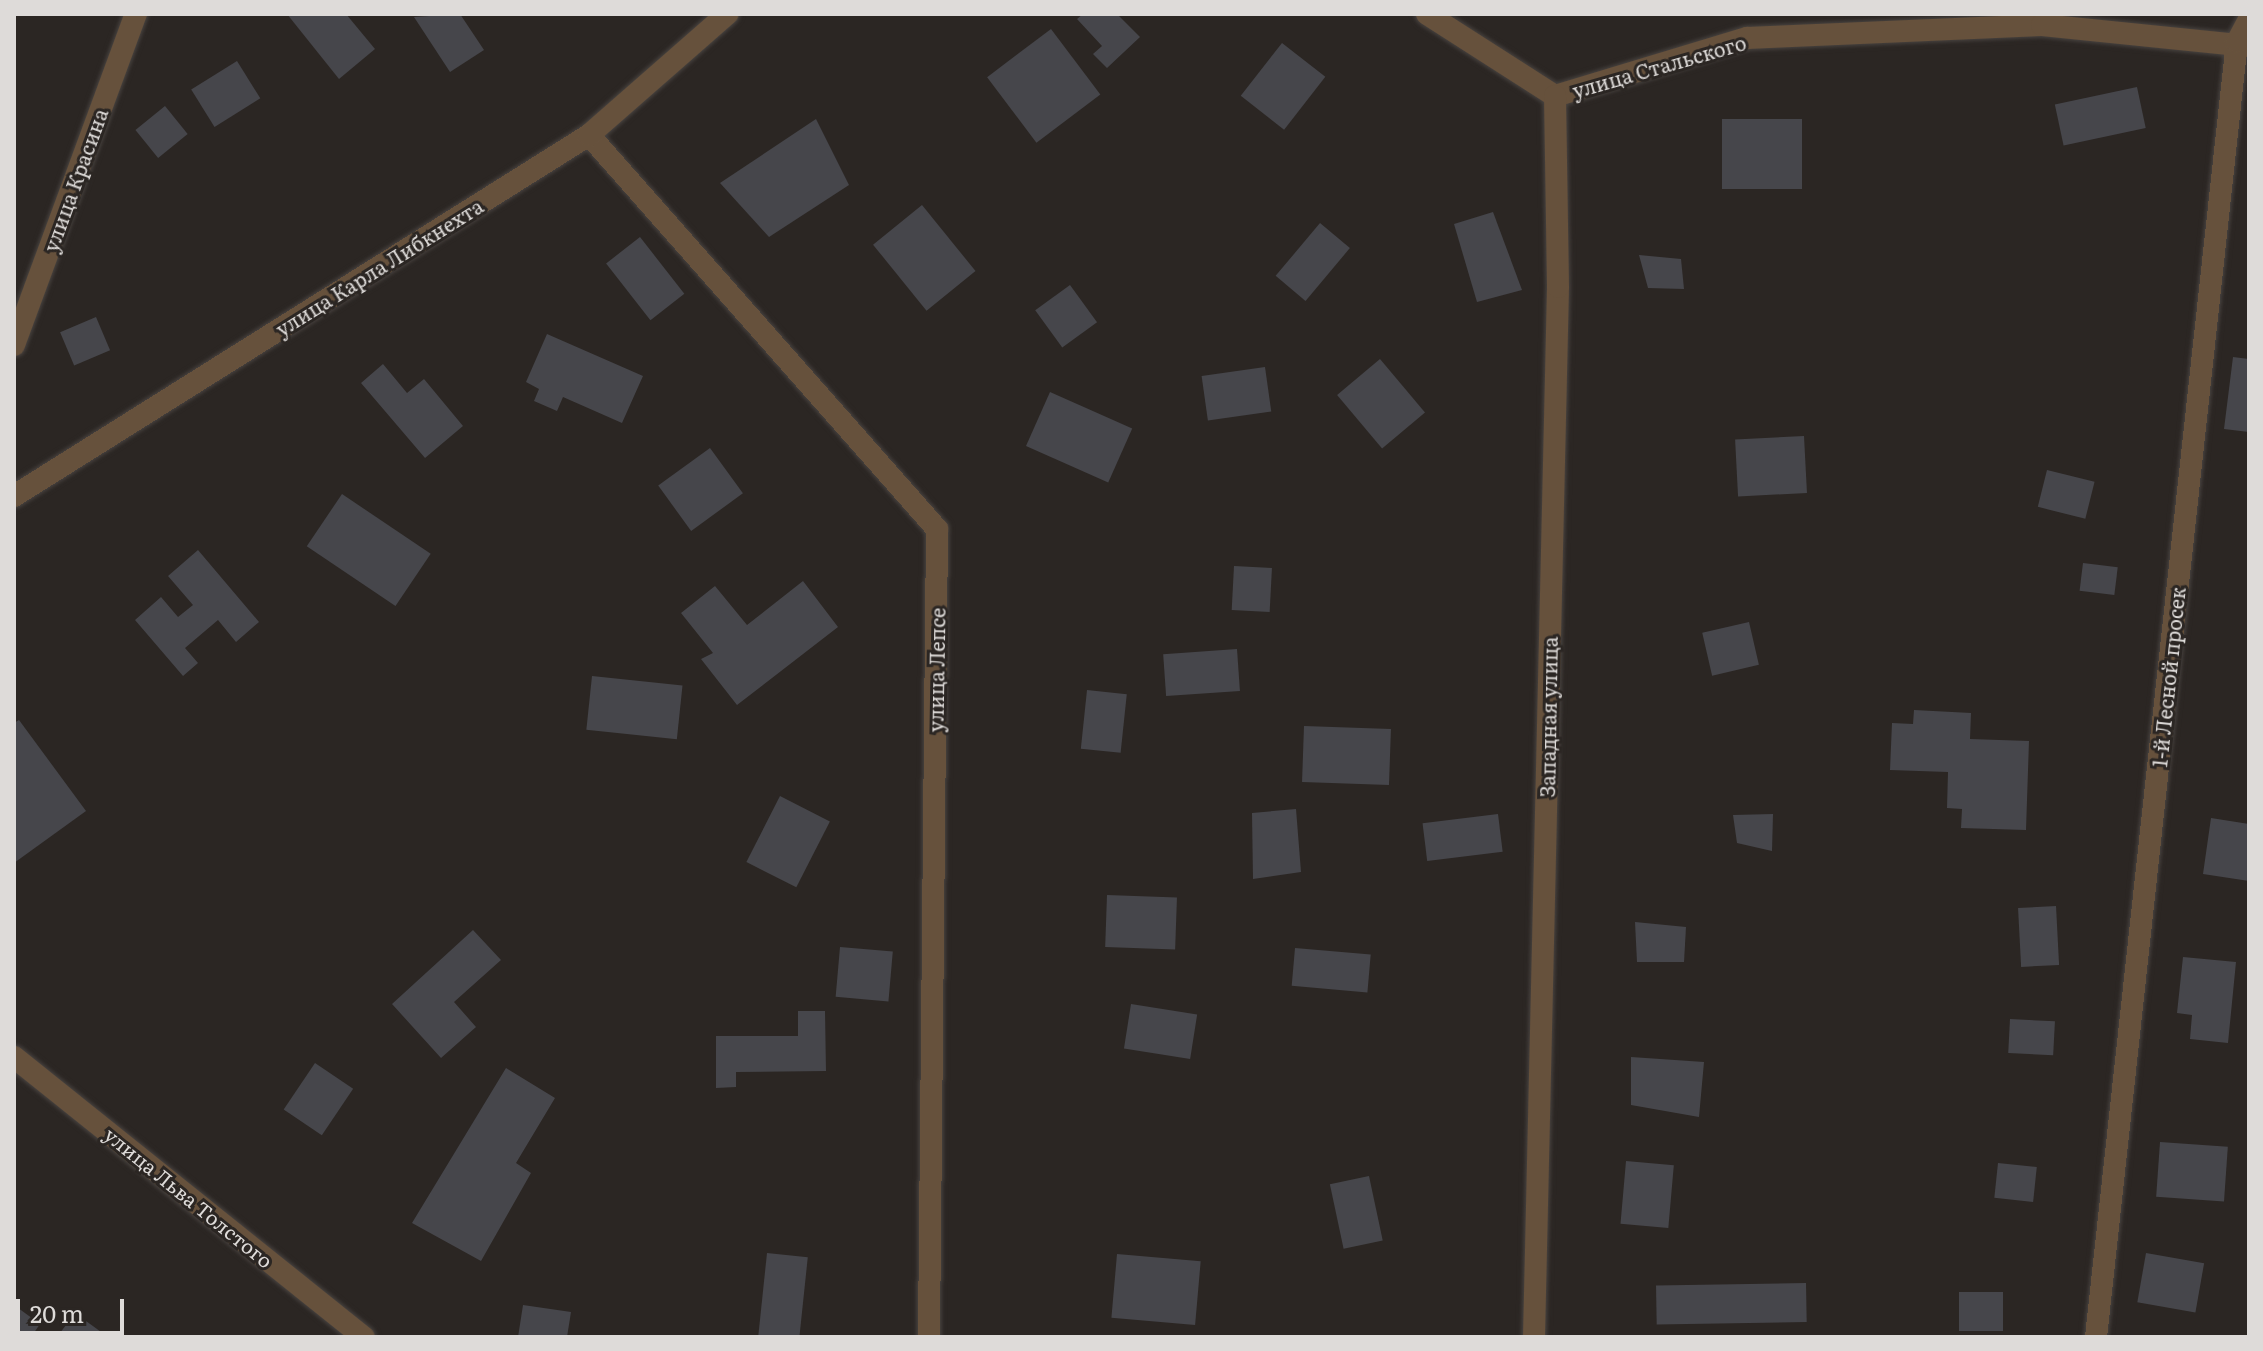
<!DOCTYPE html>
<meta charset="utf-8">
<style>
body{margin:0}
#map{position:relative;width:2263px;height:1351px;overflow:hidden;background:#2b2623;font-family:Literata,serif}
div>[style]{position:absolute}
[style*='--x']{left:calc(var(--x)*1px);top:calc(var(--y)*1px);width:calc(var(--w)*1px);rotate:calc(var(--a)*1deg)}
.building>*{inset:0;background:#46464b;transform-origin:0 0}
.roads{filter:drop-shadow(0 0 2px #484340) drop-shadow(0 0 2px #484340)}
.minor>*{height:22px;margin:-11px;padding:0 11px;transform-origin:11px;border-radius:11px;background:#66513c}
.tertiary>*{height:22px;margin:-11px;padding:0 11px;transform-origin:11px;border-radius:11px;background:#66513c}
span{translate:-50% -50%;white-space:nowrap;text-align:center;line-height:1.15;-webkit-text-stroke:6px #2b2623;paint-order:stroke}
.street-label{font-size:20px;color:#dedbd9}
.frame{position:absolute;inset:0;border:16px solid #dedbd9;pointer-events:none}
.scale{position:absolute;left:16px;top:1299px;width:108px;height:36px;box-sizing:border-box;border:4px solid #dedbd9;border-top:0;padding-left:10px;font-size:24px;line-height:28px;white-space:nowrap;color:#dedbd9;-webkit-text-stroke:6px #2b2623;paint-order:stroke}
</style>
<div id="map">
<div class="building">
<i style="clip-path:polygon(287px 14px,346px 14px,375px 49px,339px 79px)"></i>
<i style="clip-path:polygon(460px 14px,484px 50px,450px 72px,414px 17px)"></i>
<i style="clip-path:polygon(1083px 14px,1117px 14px,1140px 37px,1107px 68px,1093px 54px,1102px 46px,1077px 19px)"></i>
<i style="left:1051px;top:29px;width:82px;height:80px;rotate:53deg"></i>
<i style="left:1282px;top:43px;width:55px;height:67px;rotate:38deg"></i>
<i style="left:237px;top:61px;width:44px;height:54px;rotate:58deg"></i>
<i style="left:2137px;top:87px;width:42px;height:84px;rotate:78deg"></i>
<i style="left:165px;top:106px;width:36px;height:38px;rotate:51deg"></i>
<i style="clip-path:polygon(816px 119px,849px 185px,769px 237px,720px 183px)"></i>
<i style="left:1802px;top:119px;width:70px;height:80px;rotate:90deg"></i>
<i style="left:922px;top:205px;width:85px;height:63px;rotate:51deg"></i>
<i style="clip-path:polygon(1493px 212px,1522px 290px,1477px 302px,1454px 224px)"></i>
<i style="left:1320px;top:223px;width:39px;height:69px;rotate:40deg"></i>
<i style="left:640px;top:237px;width:72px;height:43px;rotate:52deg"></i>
<i style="clip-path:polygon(1639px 255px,1681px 259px,1684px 289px,1648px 288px)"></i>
<i style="left:1070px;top:285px;width:46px;height:43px;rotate:54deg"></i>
<i style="left:96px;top:317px;width:36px;height:39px;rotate:67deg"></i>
<i style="clip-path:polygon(547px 334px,643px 376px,622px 423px,563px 397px,557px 411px,534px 401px,539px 389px,526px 382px)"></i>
<i style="clip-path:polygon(2233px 357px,2249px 359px,2249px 432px,2224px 429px)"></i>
<i style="left:1380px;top:359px;width:70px;height:56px;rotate:50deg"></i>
<i style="clip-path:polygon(383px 364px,407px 393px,424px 379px,463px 426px,425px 458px,361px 383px)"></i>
<i style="left:1265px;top:367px;width:45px;height:64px;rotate:82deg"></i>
<i style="left:1050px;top:392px;width:90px;height:59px;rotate:24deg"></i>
<i style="left:1804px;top:436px;width:57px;height:69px;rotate:87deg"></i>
<i style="left:710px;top:448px;width:56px;height:64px;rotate:54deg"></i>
<i style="left:2047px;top:470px;width:49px;height:38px;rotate:14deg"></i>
<i style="left:342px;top:494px;width:107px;height:63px;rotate:34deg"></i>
<i style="clip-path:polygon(198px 550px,259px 622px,236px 642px,218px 620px,185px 648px,198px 663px,183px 676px,135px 620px,161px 597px,178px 617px,193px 605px,168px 576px)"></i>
<i style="left:2083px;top:563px;width:35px;height:28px;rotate:7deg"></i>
<i style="left:1234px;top:566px;width:38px;height:44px;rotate:3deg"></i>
<i style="clip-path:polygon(803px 581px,838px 627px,737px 705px,701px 659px,713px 653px,681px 613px,715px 586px,747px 625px)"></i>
<i style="left:1749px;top:622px;width:44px;height:48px;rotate:77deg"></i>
<i style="left:1237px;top:649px;width:42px;height:74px;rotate:86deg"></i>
<i style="left:592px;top:676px;width:91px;height:54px;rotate:6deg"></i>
<i style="left:1087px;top:690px;width:40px;height:59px;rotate:6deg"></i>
<i style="clip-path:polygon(1914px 710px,1971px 713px,1970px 739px,2029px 741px,2026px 830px,1961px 828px,1962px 809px,1947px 808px,1948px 772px,1890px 770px,1892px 723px,1913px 724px)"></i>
<i style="clip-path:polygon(19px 720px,86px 811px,14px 863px,14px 723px)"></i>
<i style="left:1304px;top:726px;width:87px;height:56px;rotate:2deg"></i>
<i style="left:780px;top:796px;width:56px;height:74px;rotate:27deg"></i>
<i style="clip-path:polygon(1296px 809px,1301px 872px,1253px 879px,1252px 813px)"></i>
<i style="left:1498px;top:814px;width:38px;height:76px;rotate:83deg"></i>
<i style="clip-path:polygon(1773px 814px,1772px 851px,1737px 843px,1733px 815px)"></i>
<i style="clip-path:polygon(2211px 818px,2249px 824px,2249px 881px,2203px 874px)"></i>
<i style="left:1107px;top:895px;width:70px;height:52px;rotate:2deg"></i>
<i style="left:2056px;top:906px;width:59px;height:38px;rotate:87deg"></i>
<i style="clip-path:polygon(1635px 922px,1686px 927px,1684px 962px,1637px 962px)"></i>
<i style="clip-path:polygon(473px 930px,501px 960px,454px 1002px,476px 1027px,441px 1058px,392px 1004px)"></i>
<i style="left:840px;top:947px;width:53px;height:50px;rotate:5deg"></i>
<i style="left:1295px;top:948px;width:76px;height:38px;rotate:5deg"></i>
<i style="clip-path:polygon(2183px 957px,2236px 962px,2228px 1043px,2190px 1039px,2192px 1015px,2177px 1013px)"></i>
<i style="left:1131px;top:1004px;width:67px;height:45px;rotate:9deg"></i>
<i style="clip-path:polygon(798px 1011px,825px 1011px,826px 1071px,736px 1072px,736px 1087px,716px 1088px,716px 1036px,798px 1036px)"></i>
<i style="left:2010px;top:1019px;width:45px;height:34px;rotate:3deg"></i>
<i style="clip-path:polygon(1631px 1057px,1704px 1062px,1699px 1117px,1631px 1105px)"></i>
<i style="left:315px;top:1063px;width:46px;height:56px;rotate:34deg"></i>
<i style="clip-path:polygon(506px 1068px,555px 1098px,516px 1163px,531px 1173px,481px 1261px,412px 1223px)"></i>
<i style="left:2160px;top:1142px;width:68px;height:55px;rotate:4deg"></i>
<i style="left:1626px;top:1161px;width:48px;height:63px;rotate:5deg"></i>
<i style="left:1998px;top:1163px;width:39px;height:35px;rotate:6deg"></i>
<i style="left:1369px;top:1176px;width:66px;height:40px;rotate:78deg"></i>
<i style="left:767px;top:1253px;width:41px;height:84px;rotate:6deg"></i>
<i style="left:2146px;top:1253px;width:59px;height:50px;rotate:10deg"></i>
<i style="left:1117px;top:1254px;width:84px;height:64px;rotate:5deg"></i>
<i style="left:1806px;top:1283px;width:39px;height:150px;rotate:89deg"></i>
<i style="left:1959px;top:1292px;width:44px;height:39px"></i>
<i style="clip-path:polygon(14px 1305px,40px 1324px,31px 1337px,14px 1337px)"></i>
<i style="clip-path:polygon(523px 1305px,571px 1312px,567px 1337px,518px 1337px)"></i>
<i style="clip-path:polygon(75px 1313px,108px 1337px,57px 1337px)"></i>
</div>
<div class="roads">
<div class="minor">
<i style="--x:1427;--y:14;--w:152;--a:32.6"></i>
<i style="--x:1555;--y:96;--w:201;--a:-16.8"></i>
<i style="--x:1747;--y:38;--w:295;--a:-2.5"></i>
<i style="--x:2042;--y:25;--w:208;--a:5.8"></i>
<i style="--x:589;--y:135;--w:526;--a:48.55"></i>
<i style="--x:937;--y:529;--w:808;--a:90.57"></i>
<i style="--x:14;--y:345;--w:353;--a:-69.8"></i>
<i style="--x:14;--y:496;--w:679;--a:-32.12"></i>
<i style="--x:589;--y:135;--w:184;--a:-41.2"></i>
<i style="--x:1534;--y:1337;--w:1050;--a:-88.69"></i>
<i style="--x:1558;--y:287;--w:191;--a:-90.9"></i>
<i style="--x:2096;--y:1337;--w:1303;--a:-83.79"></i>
<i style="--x:2237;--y:42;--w:26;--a:-62"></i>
</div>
<div class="tertiary">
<i style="--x:14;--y:1057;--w:448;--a:38.7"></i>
</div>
</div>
<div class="street-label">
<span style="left:1659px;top:66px;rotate:-16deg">улица Стальского</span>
<span style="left:75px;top:180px;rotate:-70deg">улица Красина</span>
<span style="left:379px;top:267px;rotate:-32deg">улица Карла Либкнехта</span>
<span style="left:936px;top:670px;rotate:-89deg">улица Лепсе</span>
<span style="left:2168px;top:677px;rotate:-84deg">1-й Лесной просек</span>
<span style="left:1548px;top:717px;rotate:-89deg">Западная улица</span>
<span style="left:189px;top:1197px;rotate:39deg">улица Льва Толстого</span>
</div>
<div class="frame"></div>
<div class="scale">20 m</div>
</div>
